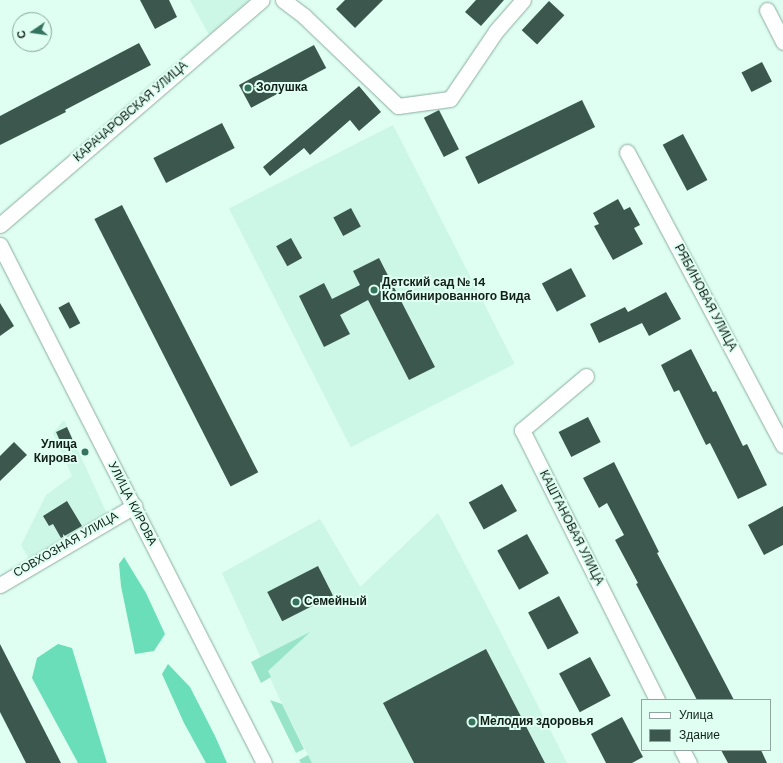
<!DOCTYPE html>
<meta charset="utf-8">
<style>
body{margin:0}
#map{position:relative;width:783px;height:763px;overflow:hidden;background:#defff2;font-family:"DM Sans",sans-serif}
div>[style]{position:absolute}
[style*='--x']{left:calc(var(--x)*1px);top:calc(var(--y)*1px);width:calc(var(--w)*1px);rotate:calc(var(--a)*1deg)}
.built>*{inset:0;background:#ccf6e5;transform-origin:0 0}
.green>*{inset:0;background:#97e4c8}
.forest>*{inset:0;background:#69deb8}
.building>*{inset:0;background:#3c584e;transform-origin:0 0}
.roads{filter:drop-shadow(0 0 1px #8daca0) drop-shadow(0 0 1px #8daca0)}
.minor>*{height:15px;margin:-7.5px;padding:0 7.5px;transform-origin:7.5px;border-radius:7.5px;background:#fff}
.dots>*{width:11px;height:11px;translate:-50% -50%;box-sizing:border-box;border:2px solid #defff2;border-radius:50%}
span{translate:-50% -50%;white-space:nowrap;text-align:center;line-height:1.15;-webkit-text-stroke:4px #defff2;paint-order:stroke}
.poi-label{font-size:12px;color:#131f1a;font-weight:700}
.left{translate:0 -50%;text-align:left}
.right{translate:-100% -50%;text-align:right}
.street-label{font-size:12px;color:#131f1a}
.legend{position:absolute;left:641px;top:699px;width:130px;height:52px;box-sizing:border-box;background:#defff2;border:1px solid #8da59c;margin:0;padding:5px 7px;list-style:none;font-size:12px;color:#131f1a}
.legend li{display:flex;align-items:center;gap:8px;height:20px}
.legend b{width:20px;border:1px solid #8da59c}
.north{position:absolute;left:12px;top:12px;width:40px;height:40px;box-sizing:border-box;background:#defff2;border:1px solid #8da59c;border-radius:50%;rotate:257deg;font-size:11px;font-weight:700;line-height:16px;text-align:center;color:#131f1a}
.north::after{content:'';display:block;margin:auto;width:14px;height:18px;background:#36735f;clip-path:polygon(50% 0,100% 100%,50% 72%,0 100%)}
</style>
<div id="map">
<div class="built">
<i style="clip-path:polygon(190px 0,249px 0,209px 35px)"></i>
<i style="left:393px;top:125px;width:268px;height:184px;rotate:63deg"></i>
<i style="clip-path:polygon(64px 420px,108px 516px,30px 561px,21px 545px,46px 495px,72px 476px,53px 433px)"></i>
<i style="clip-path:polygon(438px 513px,499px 629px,567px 763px,312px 763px,282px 704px,222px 573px,320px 519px,360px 587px)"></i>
</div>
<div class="green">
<i style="clip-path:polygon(310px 632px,268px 671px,271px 677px,261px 683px,251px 662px)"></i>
<i style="clip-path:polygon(270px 700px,282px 704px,304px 749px,296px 753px)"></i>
<i style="clip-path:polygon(308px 755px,312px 763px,301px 763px,299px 760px)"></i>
</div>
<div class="forest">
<i style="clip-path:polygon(124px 557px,146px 593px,165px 634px,154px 651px,135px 654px,121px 586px,119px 564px)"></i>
<i style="clip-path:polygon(58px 644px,72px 648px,107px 763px,78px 763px,32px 678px,37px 658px)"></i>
<i style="clip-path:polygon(168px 664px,190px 687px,215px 736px,227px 763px,206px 763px,184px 723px,162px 674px)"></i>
</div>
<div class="building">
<i style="clip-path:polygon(140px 0,169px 0,177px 17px,155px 29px)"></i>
<i style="clip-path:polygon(345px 0,383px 0,355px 28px,336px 9px)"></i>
<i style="clip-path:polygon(476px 0,504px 0,481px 26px,465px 12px)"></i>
<i style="left:549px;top:1px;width:21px;height:40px;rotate:43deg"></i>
<i style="clip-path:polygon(139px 43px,151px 65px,65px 110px,66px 112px,0 145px,0 116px)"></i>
<i style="left:314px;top:45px;width:26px;height:85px;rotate:62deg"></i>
<i style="left:762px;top:62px;width:22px;height:23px;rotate:63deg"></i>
<i style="clip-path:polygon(359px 86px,381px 112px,359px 131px,350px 120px,310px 155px,304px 148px,270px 176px,263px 167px)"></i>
<i style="left:582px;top:100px;width:30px;height:130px;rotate:64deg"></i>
<i style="left:439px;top:110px;width:44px;height:17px;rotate:63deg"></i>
<i style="left:222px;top:123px;width:28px;height:77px;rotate:63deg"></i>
<i style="left:683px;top:134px;width:52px;height:23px;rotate:62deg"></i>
<i style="clip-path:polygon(618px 199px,624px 210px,630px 207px,640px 225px,634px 228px,643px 244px,613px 260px,594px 226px,599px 224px,593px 213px)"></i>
<i style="left:122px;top:205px;width:300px;height:31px;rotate:63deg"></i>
<i style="left:351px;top:208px;width:21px;height:20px;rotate:62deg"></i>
<i style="left:291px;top:238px;width:23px;height:17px;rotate:61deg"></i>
<i style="clip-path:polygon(379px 258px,435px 367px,409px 380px,368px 300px,340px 315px,350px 334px,324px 347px,299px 296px,324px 283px,332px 299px,360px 285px,353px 271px)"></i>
<i style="left:571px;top:268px;width:32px;height:33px;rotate:62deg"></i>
<i style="clip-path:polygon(666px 292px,681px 319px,649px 336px,642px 323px,599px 343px,590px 324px,625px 307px,628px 312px)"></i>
<i style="left:69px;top:302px;width:24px;height:12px;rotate:62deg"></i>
<i style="clip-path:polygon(0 303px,14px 326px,0 336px)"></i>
<i style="clip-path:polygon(691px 349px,713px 392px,716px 391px,743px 446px,747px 444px,767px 485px,738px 499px,710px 443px,706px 445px,679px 390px,674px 392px,661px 365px)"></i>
<i style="left:588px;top:417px;width:28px;height:33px;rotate:63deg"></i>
<i style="left:67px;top:427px;width:17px;height:12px;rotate:66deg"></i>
<i style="clip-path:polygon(14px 442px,27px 455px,0 481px,0 456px)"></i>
<i style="clip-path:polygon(614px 462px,659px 552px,657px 553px,734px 700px,697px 700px,636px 584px,638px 583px,615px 540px,624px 535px,607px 503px,599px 508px,583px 478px)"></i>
<i style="left:502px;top:484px;width:31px;height:38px;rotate:61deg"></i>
<i style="clip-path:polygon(67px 501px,82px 526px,61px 538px,53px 524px,49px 526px,43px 516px)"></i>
<i style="clip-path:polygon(783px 506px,783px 545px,764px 555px,748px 525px)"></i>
<i style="left:527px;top:534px;width:45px;height:34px;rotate:61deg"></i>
<i style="left:318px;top:566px;width:33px;height:57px;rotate:63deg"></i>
<i style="left:559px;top:596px;width:42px;height:35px;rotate:62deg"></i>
<i style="clip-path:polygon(0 644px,61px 763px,26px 763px,0 712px)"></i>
<i style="clip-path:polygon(486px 649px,545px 763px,414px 763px,383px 703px)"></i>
<i style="left:590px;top:657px;width:44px;height:35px;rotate:62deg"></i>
<i style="clip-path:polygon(622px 717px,643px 757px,632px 763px,606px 763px,591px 734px)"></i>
<i style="clip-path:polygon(721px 750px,761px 750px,767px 763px,728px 763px)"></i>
</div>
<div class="roads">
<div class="minor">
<i style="--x:283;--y:0;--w:26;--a:37"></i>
<i style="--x:304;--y:16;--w:130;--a:43.8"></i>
<i style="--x:398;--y:106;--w:52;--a:-7.7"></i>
<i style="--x:450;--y:99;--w:82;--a:-55.9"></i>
<i style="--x:496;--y:31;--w:41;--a:-48.9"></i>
<i style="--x:767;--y:10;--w:36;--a:63"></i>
<i style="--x:627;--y:152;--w:332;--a:62"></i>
<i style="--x:0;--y:225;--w:345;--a:-40.7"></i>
<i style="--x:0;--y:245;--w:581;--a:62.99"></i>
<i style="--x:586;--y:376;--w:84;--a:139.8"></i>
<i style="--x:522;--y:430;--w:302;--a:63.4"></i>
<i style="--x:0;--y:585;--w:156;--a:-30.5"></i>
<i style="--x:682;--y:750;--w:15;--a:62"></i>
</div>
</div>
<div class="dots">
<i style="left:248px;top:88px;background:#36735f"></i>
<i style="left:374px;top:290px;background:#36735f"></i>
<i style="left:85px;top:452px;background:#36735f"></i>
<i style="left:296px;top:602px;background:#36735f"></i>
<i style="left:472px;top:722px;background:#36735f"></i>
</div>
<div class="poi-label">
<span class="left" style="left:256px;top:88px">Золушка</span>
<span class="left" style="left:382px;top:290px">Детский сад № 14<br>Комбинированного Вида</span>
<span class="right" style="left:77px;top:452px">Улица<br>Кирова</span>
<span class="left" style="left:304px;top:602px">Семейный</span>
<span class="left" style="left:480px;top:722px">Мелодия здоровья</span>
</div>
<div class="street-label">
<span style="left:131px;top:112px;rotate:-41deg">КАРАЧАРОВСКАЯ УЛИЦА</span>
<span style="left:705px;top:298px;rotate:62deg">РЯБИНОВАЯ УЛИЦА</span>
<span style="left:132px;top:504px;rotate:63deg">УЛИЦА КИРОВА</span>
<span style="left:571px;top:528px;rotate:63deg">КАШТАНОВАЯ УЛИЦА</span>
<span style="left:66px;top:545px;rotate:-30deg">СОВХОЗНАЯ УЛИЦА</span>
</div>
<ul class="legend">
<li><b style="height:5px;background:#fff"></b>Улица</li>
<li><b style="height:11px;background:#3c584e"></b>Здание</li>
</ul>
<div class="north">С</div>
</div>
